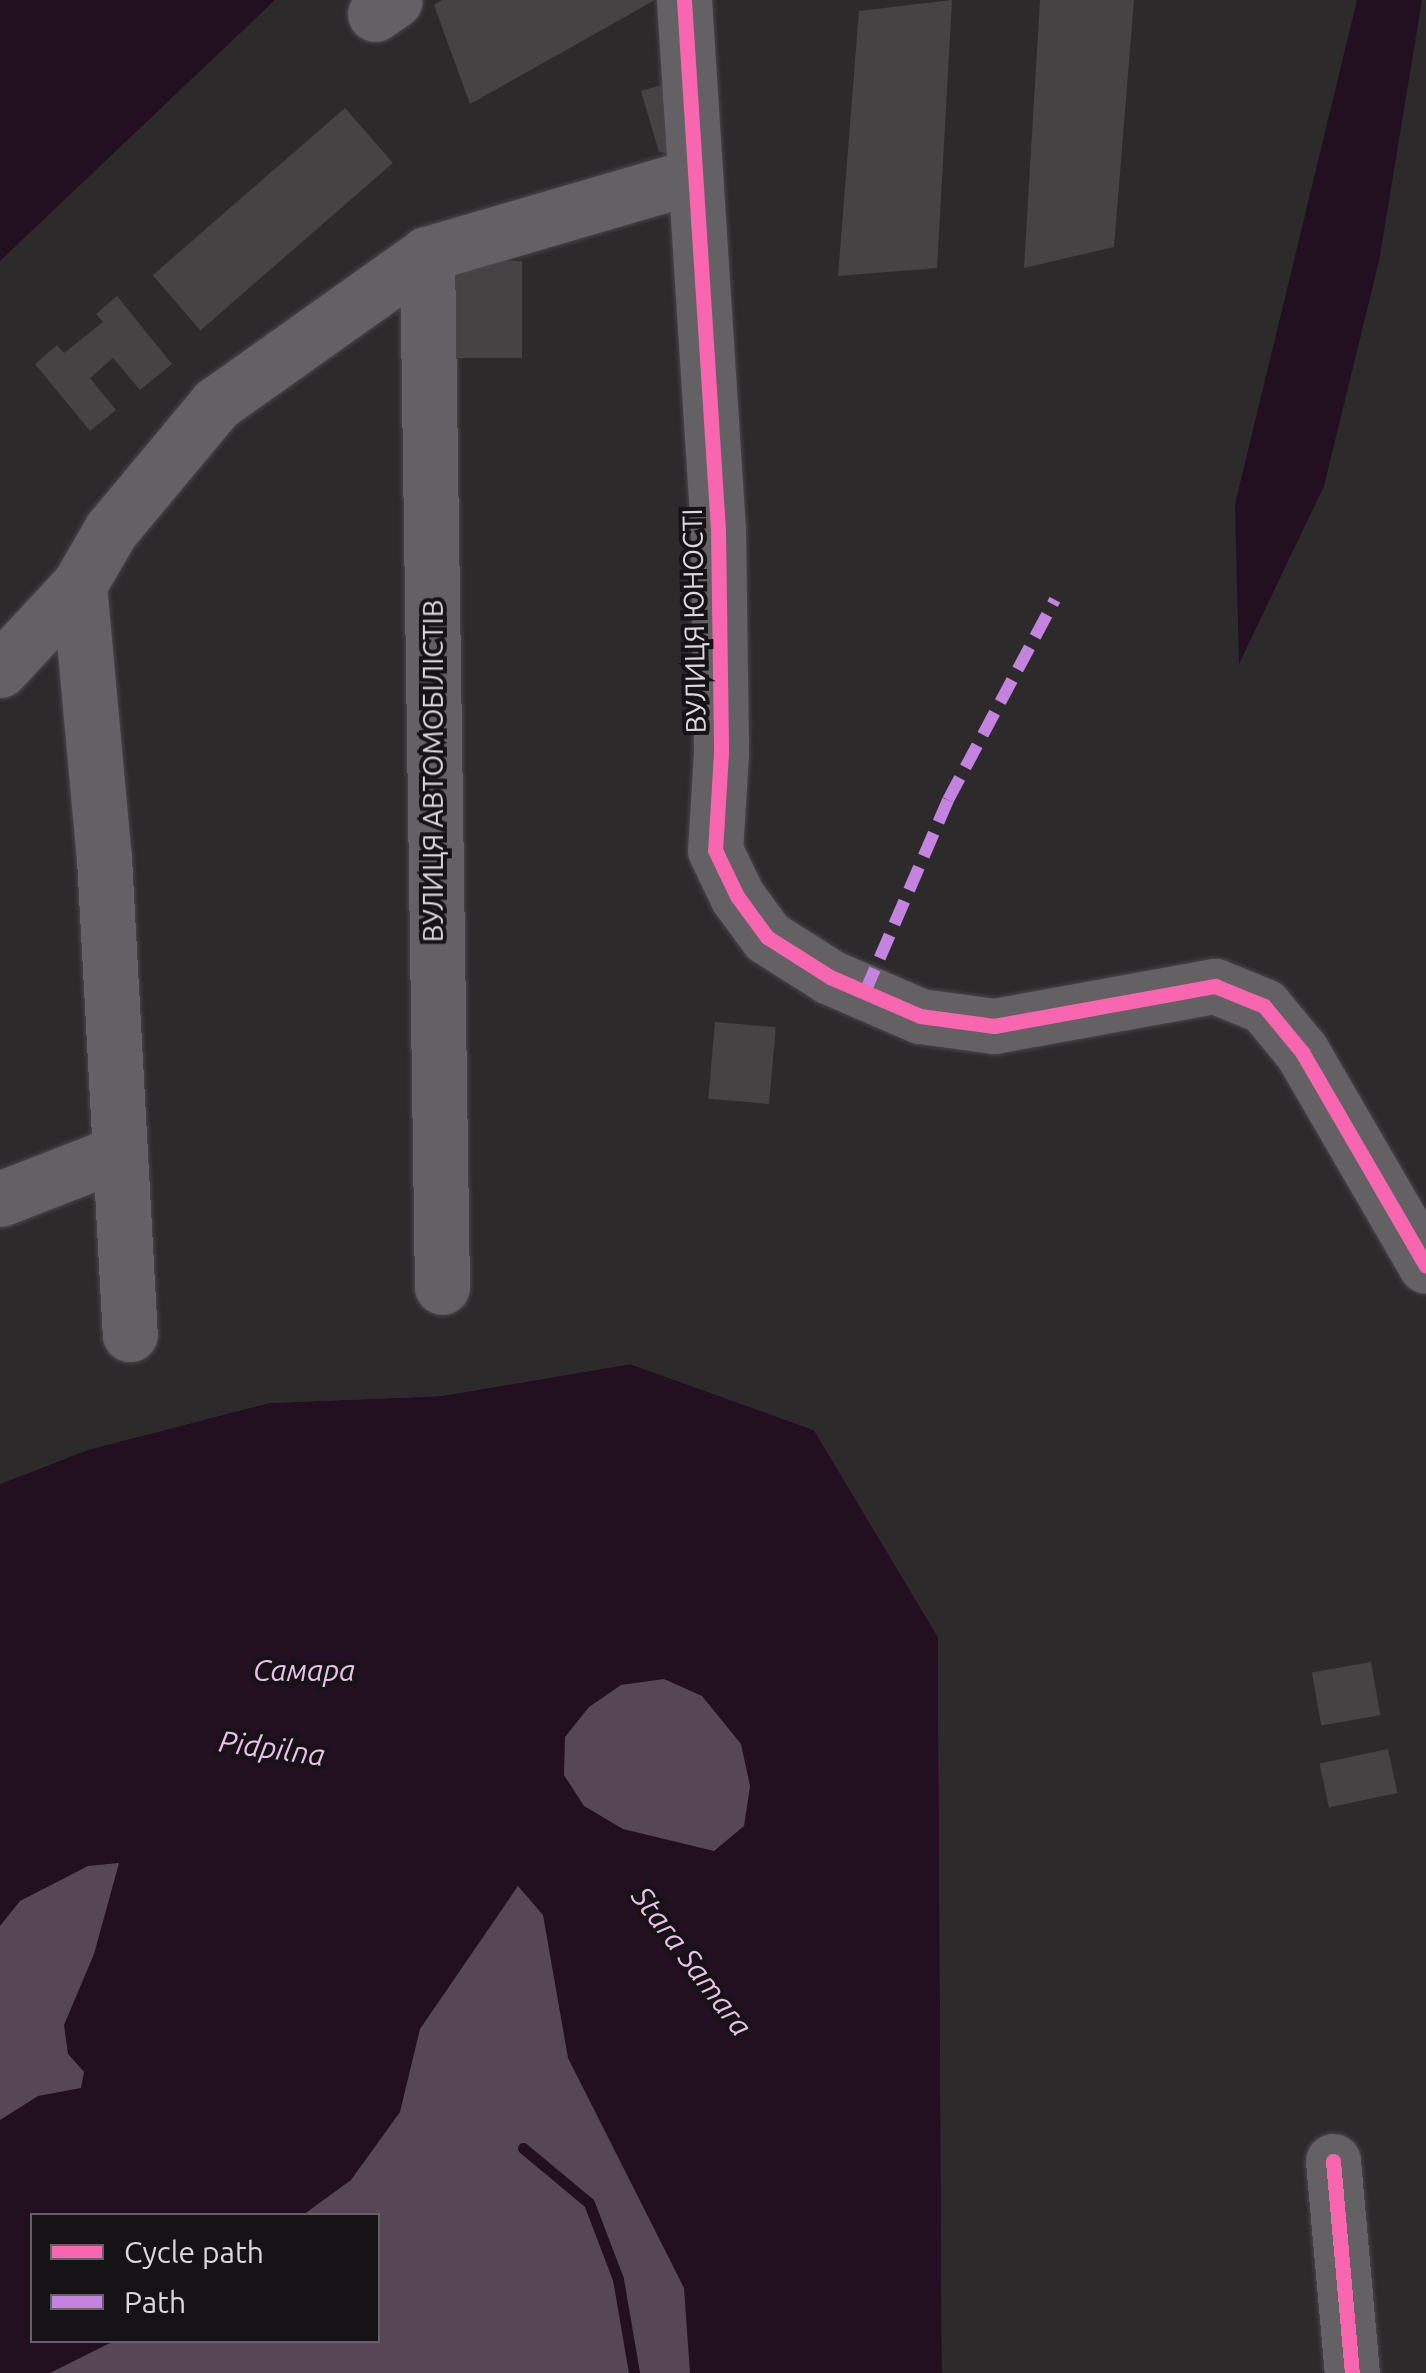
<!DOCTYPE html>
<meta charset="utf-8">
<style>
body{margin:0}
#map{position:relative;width:1426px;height:2373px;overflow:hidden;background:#2d2a2c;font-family:Ubuntu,sans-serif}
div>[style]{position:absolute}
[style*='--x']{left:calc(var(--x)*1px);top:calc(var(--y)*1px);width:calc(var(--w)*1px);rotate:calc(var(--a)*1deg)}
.green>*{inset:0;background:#574656}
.water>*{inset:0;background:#221021}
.stream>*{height:11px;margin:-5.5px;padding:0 5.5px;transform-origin:5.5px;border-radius:5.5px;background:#221021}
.building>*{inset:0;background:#454344;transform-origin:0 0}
.roads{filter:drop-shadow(0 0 2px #494649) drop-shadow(0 0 2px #494649)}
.minor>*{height:55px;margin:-27.5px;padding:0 27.5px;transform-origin:27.5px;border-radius:27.5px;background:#636163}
.quiet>*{height:12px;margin-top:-6px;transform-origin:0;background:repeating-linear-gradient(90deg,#c483df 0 25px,transparent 0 37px)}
.cycleway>*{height:15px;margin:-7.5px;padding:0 7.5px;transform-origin:7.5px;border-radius:7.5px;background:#f766af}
span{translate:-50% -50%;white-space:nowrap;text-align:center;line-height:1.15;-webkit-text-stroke:8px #151315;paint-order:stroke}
.street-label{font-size:28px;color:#dcd9dc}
.water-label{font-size:30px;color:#ecbee9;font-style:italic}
.legend{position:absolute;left:30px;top:2213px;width:350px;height:130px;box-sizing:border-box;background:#151315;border:2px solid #656265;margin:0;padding:12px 18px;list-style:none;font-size:30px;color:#dcd9dc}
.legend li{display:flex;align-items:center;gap:20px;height:50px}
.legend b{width:50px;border:2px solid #656265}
</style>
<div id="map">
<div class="green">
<i style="clip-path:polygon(evenodd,630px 1364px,814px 1430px,938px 1637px,942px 2373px,0 2373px,0 1484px,87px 1450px,269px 1403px,441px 1396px,630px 1364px,32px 2216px,378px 2216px,378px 2340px,32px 2340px,32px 2216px)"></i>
</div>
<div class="water">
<i style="clip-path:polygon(0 0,275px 0,0 261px)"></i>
<i style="clip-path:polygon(1357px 0,1422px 0,1379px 261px,1324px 486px,1239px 664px,1235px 504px)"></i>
<i style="clip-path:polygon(evenodd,630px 1364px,814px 1430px,938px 1637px,942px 2373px,690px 2373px,684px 2288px,568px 2058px,543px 1915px,518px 1886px,420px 2029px,400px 2112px,351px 2180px,303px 2215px,32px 2216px,32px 2340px,114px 2341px,50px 2373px,0 2373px,0 2120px,38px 2096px,81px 2088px,84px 2072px,68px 2054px,64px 2025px,94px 1954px,119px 1863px,88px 1866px,20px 1901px,0 1926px,0 1484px,87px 1450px,269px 1403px,441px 1396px,630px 1364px,664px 1679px,702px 1696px,741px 1744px,750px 1786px,744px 1826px,714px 1851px,623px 1829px,584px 1806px,564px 1775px,565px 1737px,589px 1707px,621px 1685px,664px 1679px)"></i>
</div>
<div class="stream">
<i style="--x:523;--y:2148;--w:86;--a:39.8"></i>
<i style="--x:589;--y:2203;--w:81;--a:69.1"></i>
<i style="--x:618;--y:2279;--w:95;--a:80.3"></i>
</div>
<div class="building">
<i style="clip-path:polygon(442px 0,655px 0,470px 104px,434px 5px)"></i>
<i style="clip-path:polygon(952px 0,937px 268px,838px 276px,859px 11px)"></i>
<i style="clip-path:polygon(1040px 0,1134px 0,1114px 247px,1024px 268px)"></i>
<i style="clip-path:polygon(678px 80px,679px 154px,659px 152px,641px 91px)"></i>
<i style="left:345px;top:108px;width:73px;height:255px;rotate:49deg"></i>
<i style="left:453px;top:261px;width:69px;height:97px"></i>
<i style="clip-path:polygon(117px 296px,172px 364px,140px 390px,113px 358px,90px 378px,116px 410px,90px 431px,35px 364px,57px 345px,64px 353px,103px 322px,96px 314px)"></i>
<i style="left:715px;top:1022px;width:61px;height:77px;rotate:5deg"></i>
<i style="left:1371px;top:1662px;width:54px;height:60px;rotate:80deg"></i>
<i style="left:1388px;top:1749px;width:45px;height:70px;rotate:78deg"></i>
</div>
<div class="roads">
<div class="minor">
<i style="--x:684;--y:0;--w:531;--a:86.33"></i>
<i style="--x:718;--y:530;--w:223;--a:89.2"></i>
<i style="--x:721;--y:753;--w:97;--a:93.5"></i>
<i style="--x:715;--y:850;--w:51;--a:64.4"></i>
<i style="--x:737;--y:896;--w:51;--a:53.8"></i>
<i style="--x:767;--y:937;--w:75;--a:32.4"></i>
<i style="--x:830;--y:977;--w:98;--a:23.4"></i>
<i style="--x:920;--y:1016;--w:75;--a:7.7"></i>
<i style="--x:994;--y:1026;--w:225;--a:-10.3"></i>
<i style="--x:1215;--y:986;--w:53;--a:22.2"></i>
<i style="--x:1264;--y:1006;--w:60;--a:50.4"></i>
<i style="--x:1302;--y:1052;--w:247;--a:59.9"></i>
<i style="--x:375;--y:14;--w:24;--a:-35"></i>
<i style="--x:427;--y:254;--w:1033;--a:89.17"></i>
<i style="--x:79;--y:585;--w:274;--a:84.8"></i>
<i style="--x:104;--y:858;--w:477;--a:86.9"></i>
<i style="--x:0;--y:670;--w:116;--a:-47.1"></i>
<i style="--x:79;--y:585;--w:64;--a:-59.8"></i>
<i style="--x:111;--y:530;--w:164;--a:-50.2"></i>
<i style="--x:216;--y:404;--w:259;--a:-35.4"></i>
<i style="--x:427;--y:254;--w:275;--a:-16.3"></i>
<i style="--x:0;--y:1199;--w:127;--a:-21.3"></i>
<i style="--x:1333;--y:2161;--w:213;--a:84.9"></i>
</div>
</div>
<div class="quiet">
<i style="--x:865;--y:992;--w:209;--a:-66.6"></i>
<i style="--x:948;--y:800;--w:227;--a:-61.9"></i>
</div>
<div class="cycleway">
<i style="--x:684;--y:0;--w:531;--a:86.33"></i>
<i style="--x:718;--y:530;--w:223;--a:89.2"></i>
<i style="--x:721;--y:753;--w:97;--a:93.5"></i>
<i style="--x:715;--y:850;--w:51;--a:64.4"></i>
<i style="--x:737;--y:896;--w:51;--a:53.8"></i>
<i style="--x:767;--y:937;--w:75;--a:32.4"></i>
<i style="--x:830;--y:977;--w:98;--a:23.4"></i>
<i style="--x:920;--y:1016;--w:75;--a:7.7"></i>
<i style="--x:994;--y:1026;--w:225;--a:-10.3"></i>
<i style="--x:1215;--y:986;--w:53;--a:22.2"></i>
<i style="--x:1264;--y:1006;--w:60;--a:50.4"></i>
<i style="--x:1302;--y:1052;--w:247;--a:59.9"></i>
<i style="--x:1333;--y:2161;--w:213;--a:84.9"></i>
</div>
<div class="street-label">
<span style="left:694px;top:621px;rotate:-91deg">ВУЛИЦЯ ЮНОСТІ</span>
<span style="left:433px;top:771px;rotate:-90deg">ВУЛИЦЯ АВТОМОБІЛІСТІВ</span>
</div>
<div class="water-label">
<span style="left:304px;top:1670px">Самара</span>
<span style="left:272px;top:1748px;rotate:8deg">Pidpilna</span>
<span style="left:692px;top:1961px;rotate:53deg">Stara Samara</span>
</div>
<ul class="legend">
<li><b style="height:12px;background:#f766af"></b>Cycle path</li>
<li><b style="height:12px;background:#c483df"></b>Path</li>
</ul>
</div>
